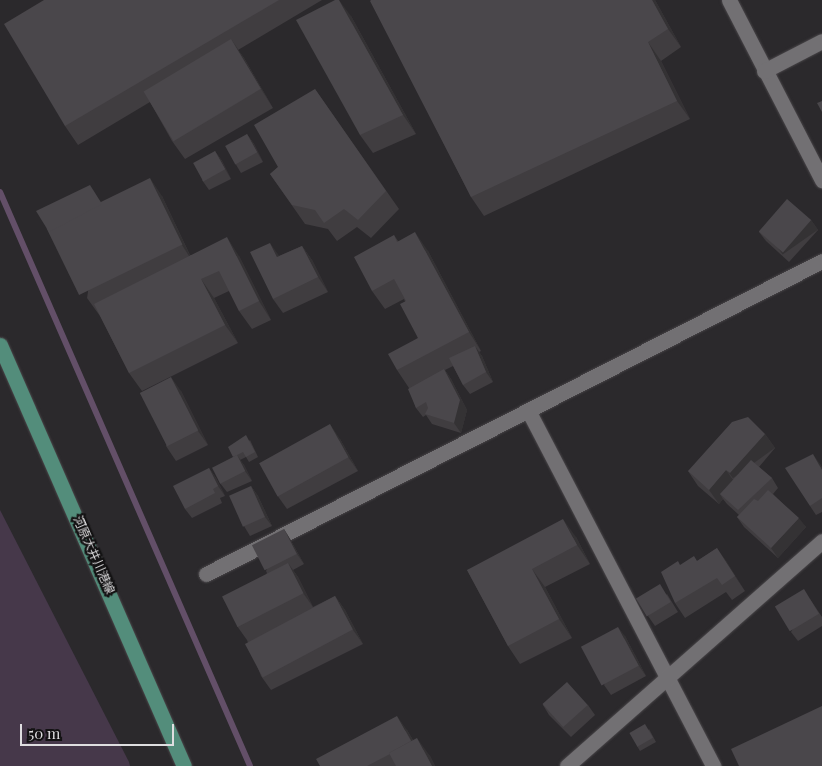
<!DOCTYPE html>
<meta charset="utf-8">
<style>
body{margin:0}
#map{position:relative;width:822px;height:766px;overflow:hidden;background:#2b292c;font-family:"Playfair Display","Noto Sans JP",serif}
div>[style]{position:absolute}
[style*='--x']{left:calc(var(--x)*1px);top:calc(var(--y)*1px);width:calc(var(--w)*1px);rotate:calc(var(--a)*1deg)}
.green>*{inset:0;background:#46384a}
.stream>*{height:6px;margin:-3px;padding:0 3px;transform-origin:3px;border-radius:3px;background:#634f68}
.roads{filter:drop-shadow(0 0 1px #494649) drop-shadow(0 0 1px #494649)}
.minor>*{height:15px;margin:-7.5px;padding:0 7.5px;transform-origin:7.5px;border-radius:7.5px;background:#727073}
.major>*{height:15px;margin:-7.5px;padding:0 7.5px;transform-origin:7.5px;border-radius:7.5px;background:#538d7b}
.wall>*{inset:0;background:#403d40}
.shaded-wall>*{inset:0;background:#343234;transform-origin:0 0}
.building>*{inset:0;background:#4a474b;transform-origin:0 0}
span{translate:-50% -50%;white-space:nowrap;text-align:center;line-height:1.15;-webkit-text-stroke:4.5px #131213;paint-order:stroke}
.street-label{font-size:12px;color:#dfdee0}
.scale{position:absolute;left:20px;top:724px;width:154px;height:22px;box-sizing:border-box;border:2px solid #dfdee0;border-top:0;padding-left:6px;font-size:15px;line-height:18px;white-space:nowrap;color:#dfdee0;-webkit-text-stroke:4px #131213;paint-order:stroke}
</style>
<div id="map">
<div class="green">
<i style="clip-path:polygon(0 510px,129px 762px,130px 766px,0 766px)"></i>
</div>
<div class="stream">
<i style="--x:0;--y:192;--w:626;--a:66.46"></i>
</div>
<div class="roads">
<div class="minor">
<i style="--x:729;--y:0;--w:203;--a:62.7"></i>
<i style="--x:764;--y:71;--w:65;--a:-27.3"></i>
<i style="--x:529;--y:412;--w:399;--a:62.5"></i>
<i style="--x:206;--y:574;--w:691;--a:-26.94"></i>
<i style="--x:567;--y:766;--w:340;--a:-41.4"></i>
</div>
<div class="major">
<i style="--x:0;--y:345;--w:459;--a:66.4"></i>
</div>
</div>
<div class="wall">
<i style="clip-path:polygon(44px 0,322px 0,238px 50px,244px 58px,273px 108px,185px 159px,172px 141px,150px 102px,78px 145px,65px 126px)"></i>
<i style="clip-path:polygon(371px 0,655px 0,681px 47px,661px 61px,690px 119px,484px 216px,471px 197px)"></i>
<i style="clip-path:polygon(351px 16px,416px 134px,373px 153px,360px 135px)"></i>
<i style="clip-path:polygon(315px 89px,399px 209px,371px 238px,357px 227px,337px 241px,328px 229px,305px 224px,270px 174px,278px 167px)"></i>
<i style="clip-path:polygon(247px 134px,254px 144px,263px 162px,241px 173px,235px 163px)"></i>
<i style="clip-path:polygon(215px 151px,222px 161px,231px 179px,209px 190px,202px 180px)"></i>
<i style="clip-path:polygon(162px 196px,190px 255px,239px 256px,271px 320px,252px 329px,239px 311px,229px 291px,214px 298px,238px 343px,142px 391px,129px 373px,100px 316px,87px 298px,102px 203px)"></i>
<i style="clip-path:polygon(811px 220px,818px 230px,789px 262px,766px 241px,759px 232px)"></i>
<i style="clip-path:polygon(394px 235px,398px 241px,428px 251px,481px 351px,479px 352px,482px 356px,493px 382px,470px 394px,463px 385px,453px 366px,445px 370px,451px 379px,467px 410px,461px 433px,432px 424px,426px 415px,423px 417px,416px 408px,409px 388px,397px 370px,418px 338px,404px 299px,385px 309px,372px 291px)"></i>
<i style="clip-path:polygon(302px 246px,312px 260px,328px 292px,283px 313px,273px 299px,279px 256px)"></i>
<i style="clip-path:polygon(181px 391px,208px 445px,176px 461px,166px 446px)"></i>
<i style="clip-path:polygon(765px 434px,775px 448px,759px 467px,772px 478px,778px 488px,773px 494px,806px 527px,778px 558px,744px 527px,737px 517px,739px 515px,727px 504px,723px 499px,719px 504px,698px 486px,688px 471px)"></i>
<i style="clip-path:polygon(340px 439px,358px 471px,287px 509px,277px 495px)"></i>
<i style="clip-path:polygon(250px 440px,258px 457px,249px 462px,246px 457px,240px 460px,244px 465px,252px 481px,227px 492px,220px 483px,233px 457px)"></i>
<i style="clip-path:polygon(820px 464px,822px 468px,822px 512px,816px 515px,810px 506px)"></i>
<i style="clip-path:polygon(209px 468px,216px 478px,225px 496px,220px 498px,222px 503px,192px 518px,185px 509px)"></i>
<i style="clip-path:polygon(251px 486px,258px 496px,272px 526px,250px 536px,244px 526px)"></i>
<i style="clip-path:polygon(284px 529px,290px 539px,304px 564px,293px 570px,298px 577px,313px 607px,335px 596px,345px 610px,363px 644px,271px 690px,261px 676px,247px 640px,237px 626px,267px 573px,266px 571px)"></i>
<i style="clip-path:polygon(576px 537px,590px 564px,545px 587px,572px 638px,520px 664px,508px 646px,467px 570px)"></i>
<i style="clip-path:polygon(717px 548px,745px 591px,732px 600px,726px 592px,685px 618px,675px 603px,680px 565px,697px 561px)"></i>
<i style="clip-path:polygon(667px 594px,678px 612px,655px 626px,648px 616px)"></i>
<i style="clip-path:polygon(810px 599px,822px 617px,822px 626px,798px 641px,791px 632px)"></i>
<i style="clip-path:polygon(625px 636px,646px 676px,611px 695px,604px 685px)"></i>
<i style="clip-path:polygon(543px 705px,588px 705px,595px 715px,571px 737px,549px 715px)"></i>
<i style="clip-path:polygon(649px 729px,656px 742px,640px 751px,637px 746px)"></i>
<i style="clip-path:polygon(407px 730px,413px 740px,430px 756px,435px 766px,320px 766px)"></i>
</div>
<div class="shaded-wall">
<i style="clip-path:polygon(339px 0,351px 16px,416px 134px,403px 115px)"></i>
<i style="clip-path:polygon(652px 0,655px 0,681px 47px,668px 29px)"></i>
<i style="clip-path:polygon(231px 39px,244px 58px,273px 108px,261px 89px)"></i>
<i style="clip-path:polygon(648px 42px,661px 61px,690px 119px,677px 101px)"></i>
<i style="clip-path:polygon(247px 134px,254px 144px,263px 162px,257px 152px)"></i>
<i style="clip-path:polygon(215px 151px,222px 161px,231px 179px,225px 169px)"></i>
<i style="clip-path:polygon(150px 178px,162px 196px,194px 264px,182px 245px)"></i>
<i style="left:811px;top:220px;width:12px;height:43px;rotate:55deg"></i>
<i style="clip-path:polygon(415px 232px,428px 251px,481px 351px,469px 332px)"></i>
<i style="clip-path:polygon(227px 237px,239px 256px,271px 320px,259px 301px)"></i>
<i style="clip-path:polygon(270px 243px,280px 257px,277px 257px)"></i>
<i style="clip-path:polygon(302px 246px,312px 260px,328px 292px,318px 277px)"></i>
<i style="clip-path:polygon(201px 279px,214px 298px,238px 343px,225px 325px)"></i>
<i style="clip-path:polygon(475px 346px,482px 356px,493px 382px,486px 372px)"></i>
<i style="clip-path:polygon(444px 369px,451px 379px,467px 410px,461px 433px,454px 423px)"></i>
<i style="clip-path:polygon(171px 377px,181px 391px,208px 445px,198px 431px)"></i>
<i style="clip-path:polygon(330px 424px,340px 439px,358px 471px,348px 457px)"></i>
<i style="left:765px;top:434px;width:17px;height:52px;rotate:54deg"></i>
<i style="clip-path:polygon(813px 454px,820px 464px,822px 468px,822px 470px)"></i>
<i style="clip-path:polygon(237px 455px,244px 465px,252px 481px,245px 471px)"></i>
<i style="clip-path:polygon(209px 468px,216px 478px,225px 496px,218px 486px)"></i>
<i style="clip-path:polygon(726px 470px,736px 484px,720px 494px,723px 499px,719px 504px,709px 490px)"></i>
<i style="clip-path:polygon(251px 486px,258px 496px,272px 526px,265px 517px)"></i>
<i style="clip-path:polygon(799px 518px,806px 527px,778px 558px,771px 548px)"></i>
<i style="clip-path:polygon(563px 519px,576px 537px,590px 564px,577px 545px)"></i>
<i style="clip-path:polygon(284px 529px,290px 539px,304px 564px,297px 554px)"></i>
<i style="clip-path:polygon(717px 548px,727px 562px,745px 591px,735px 576px)"></i>
<i style="clip-path:polygon(288px 563px,298px 577px,313px 607px,303px 593px)"></i>
<i style="clip-path:polygon(532px 569px,545px 587px,572px 638px,559px 619px)"></i>
<i style="clip-path:polygon(335px 596px,345px 610px,363px 644px,353px 630px)"></i>
<i style="clip-path:polygon(618px 627px,625px 636px,646px 676px,639px 666px)"></i>
<i style="clip-path:polygon(397px 716px,407px 730px,422px 756px,412px 742px)"></i>
<i style="clip-path:polygon(417px 738px,430px 756px,435px 766px,432px 766px)"></i>
</div>
<div class="building">
<i style="clip-path:polygon(44px 0,279px 0,65px 126px,4px 24px)"></i>
<i style="clip-path:polygon(335px 0,339px 0,403px 115px,360px 135px,296px 20px)"></i>
<i style="clip-path:polygon(371px 0,652px 0,668px 29px,648px 42px,677px 101px,471px 197px,370px 1px)"></i>
<i style="left:231px;top:39px;width:58px;height:102px;rotate:59deg"></i>
<i style="clip-path:polygon(315px 89px,386px 191px,358px 220px,344px 209px,324px 223px,315px 210px,292px 205px,270px 174px,278px 167px,254px 125px)"></i>
<i style="clip-path:polygon(822px 101px,822px 112px,817px 103px)"></i>
<i style="left:247px;top:134px;width:21px;height:25px;rotate:61deg"></i>
<i style="left:215px;top:151px;width:21px;height:25px;rotate:61deg"></i>
<i style="left:150px;top:178px;width:74px;height:115px;rotate:64deg"></i>
<i style="clip-path:polygon(90px 185px,102px 204px,49px 232px,36px 211px)"></i>
<i style="left:787px;top:199px;width:32px;height:43px;rotate:41deg"></i>
<i style="clip-path:polygon(415px 232px,469px 332px,397px 370px,388px 354px,418px 338px,400px 304px,406px 301px,394px 279px,372px 291px,354px 257px,394px 235px,397px 242px)"></i>
<i style="clip-path:polygon(227px 237px,259px 301px,239px 311px,219px 271px,201px 279px,225px 325px,129px 373px,94px 304px)"></i>
<i style="clip-path:polygon(270px 243px,277px 257px,302px 246px,318px 277px,273px 299px,250px 252px)"></i>
<i style="clip-path:polygon(475px 346px,486px 372px,463px 385px,449px 358px)"></i>
<i style="clip-path:polygon(444px 369px,460px 400px,454px 423px,425px 414px,428px 408px,426px 402px,416px 408px,408px 389px)"></i>
<i style="left:171px;top:377px;width:60px;height:35px;rotate:63deg"></i>
<i style="clip-path:polygon(748px 417px,765px 434px,730px 473px,726px 470px,709px 490px,688px 471px,732px 422px)"></i>
<i style="left:330px;top:424px;width:38px;height:81px;rotate:61deg"></i>
<i style="clip-path:polygon(246px 435px,255px 452px,246px 457px,243px 452px,233px 457px,228px 447px)"></i>
<i style="clip-path:polygon(813px 454px,822px 470px,822px 498px,810px 506px,785px 468px)"></i>
<i style="left:237px;top:455px;width:18px;height:28px;rotate:63deg"></i>
<i style="clip-path:polygon(751px 460px,772px 478px,738px 510px,720px 494px)"></i>
<i style="clip-path:polygon(209px 468px,218px 486px,213px 489px,215px 493px,185px 509px,173px 486px)"></i>
<i style="left:251px;top:486px;width:34px;height:24px;rotate:66deg"></i>
<i style="clip-path:polygon(768px 490px,799px 518px,771px 548px,737px 517px,754px 499px,758px 501px)"></i>
<i style="clip-path:polygon(563px 519px,577px 545px,532px 569px,559px 619px,508px 646px,467px 570px)"></i>
<i style="left:284px;top:529px;width:28px;height:36px;rotate:63deg"></i>
<i style="clip-path:polygon(717px 548px,735px 576px,722px 585px,717px 578px,675px 603px,661px 572px,678px 561px,680px 565px,694px 556px,697px 561px)"></i>
<i style="left:288px;top:563px;width:34px;height:74px;rotate:63deg"></i>
<i style="left:660px;top:584px;width:21px;height:28px;rotate:59deg"></i>
<i style="left:804px;top:589px;width:29px;height:34px;rotate:59deg"></i>
<i style="left:335px;top:596px;width:38px;height:102px;rotate:62deg"></i>
<i style="left:618px;top:627px;width:44px;height:42px;rotate:62deg"></i>
<i style="left:567px;top:682px;width:31px;height:33px;rotate:48deg"></i>
<i style="clip-path:polygon(822px 706px,822px 766px,739px 766px,731px 749px)"></i>
<i style="clip-path:polygon(397px 716px,411px 741px,389px 753px,390px 754px,367px 766px,320px 766px,316px 759px)"></i>
<i style="left:645px;top:724px;width:16px;height:18px;rotate:60deg"></i>
<i style="clip-path:polygon(417px 738px,432px 766px,396px 766px,389px 753px)"></i>
</div>
<div class="street-label">
<span style="left:94px;top:555px;rotate:66deg">河原大井川港線</span>
</div>
<div class="scale">50 m</div>
</div>
